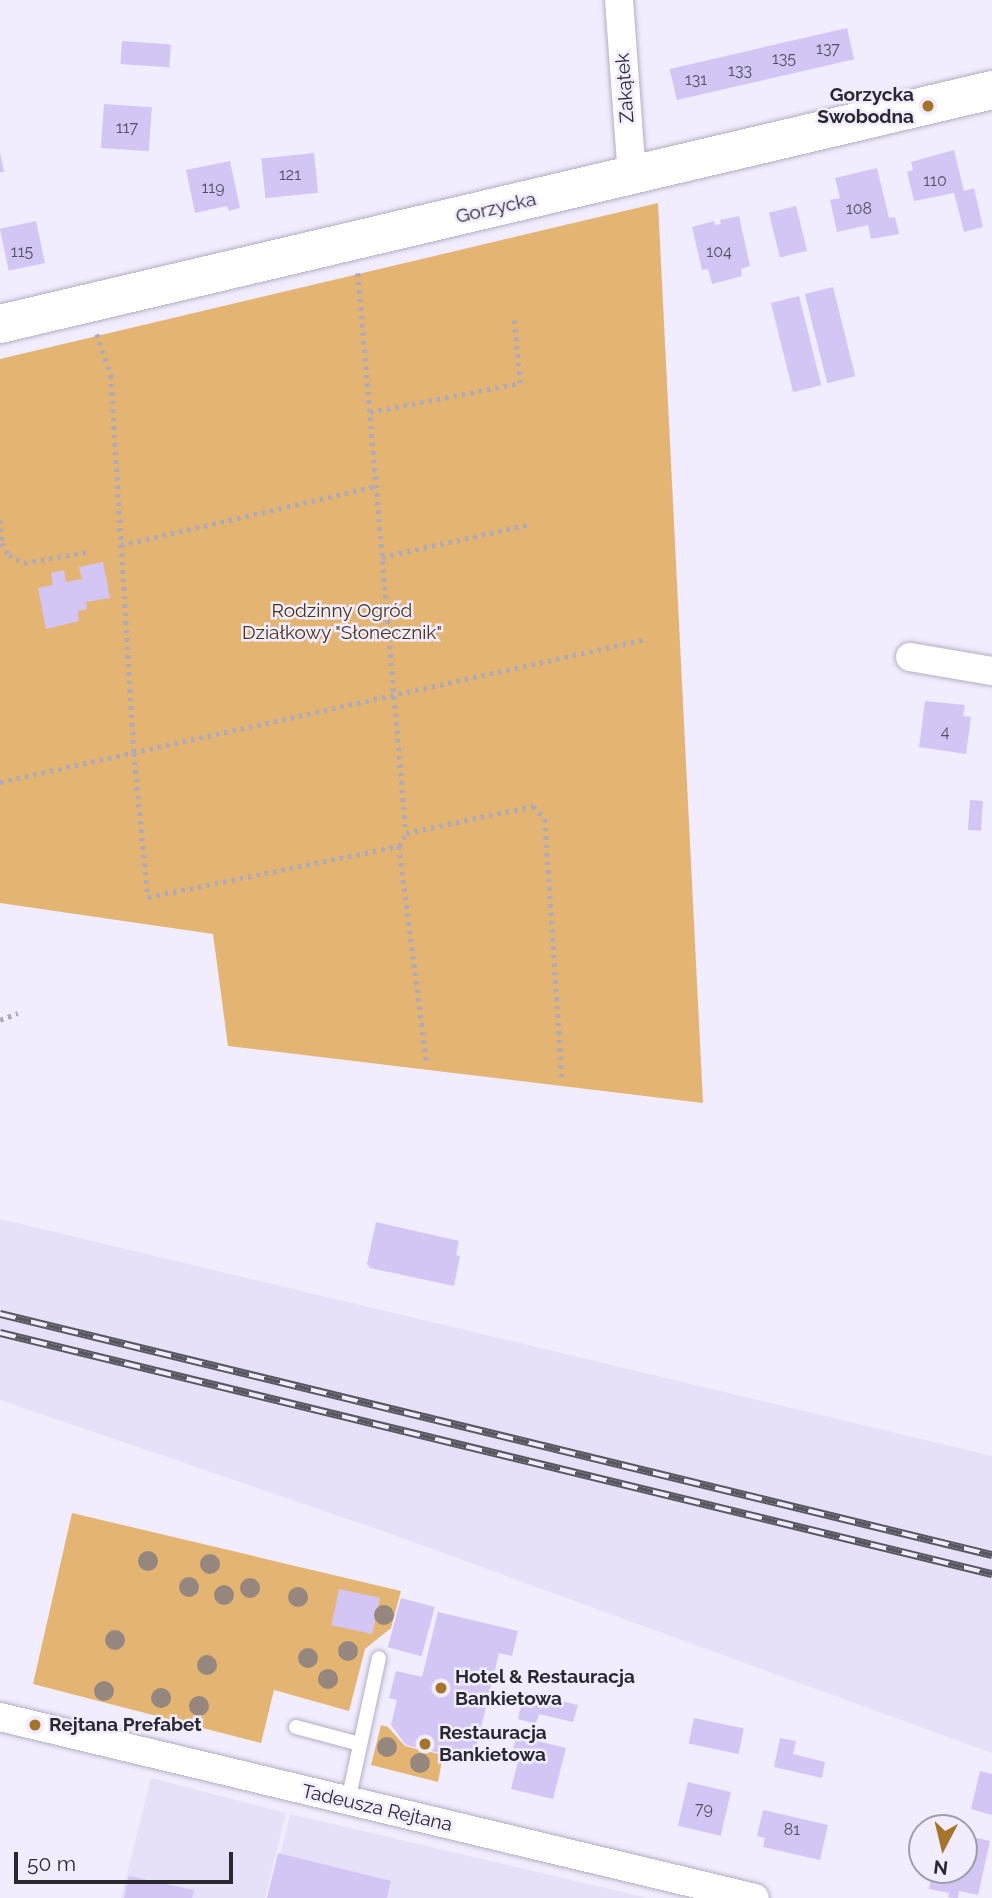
<!DOCTYPE html>
<meta charset="utf-8">
<style>
body{margin:0}
#map{position:relative;width:992px;height:1898px;overflow:hidden;background:#f1ecfe;font-family:Raleway,sans-serif}
div>[style]{position:absolute}
[style*='--x']{left:calc(var(--x)*1px);top:calc(var(--y)*1px);width:calc(var(--w)*1px);rotate:calc(var(--a)*1deg)}
.built>*{inset:0;background:#e6e0f9}
.green>*{inset:0;background:#e4b473}
.building>*{inset:0;background:#d3c6f5;transform-origin:0 0}
.path>*{height:4.5px;margin-top:-2.25px;transform-origin:0;background:repeating-linear-gradient(90deg,#aeaab8 0 3.5px,transparent 0 8.5px)}
.roads{filter:drop-shadow(0 0 2px #b3afc0) drop-shadow(0 0 2px #b3afc0)}
.lane>*{height:14px;margin:-7px;padding:0 7px;transform-origin:7px;border-radius:7px;background:#fff}
.street>*{height:28px;margin:-14px;padding:0 14px;transform-origin:14px;border-radius:14px;background:#fff}
.secondary>*{height:38px;margin:-19px;padding:0 19px;transform-origin:19px;border-radius:19px;background:#fff}
.rail>*{height:8px;margin-top:-4px;transform-origin:0;background:repeating-linear-gradient(90deg,#f1ecfe 0 16px,#595760 0 32px);box-sizing:border-box;border-block:2px solid #595760}
.trees>*{width:20px;height:20px;margin:-10px;border-radius:50%;background:#95877d}
.dots>*{width:19px;height:19px;translate:-50% -50%;box-sizing:border-box;border:4px solid #f1ecfe;border-radius:50%}
span{translate:-50% -50%;white-space:nowrap;text-align:center;line-height:1.15;-webkit-text-stroke:5px #f1ecfe;paint-order:stroke}
.number-label{font-size:16px;color:#545060}
.number-label span{-webkit-text-stroke-width:0}
.street-label{font-size:19px;color:#2a292f}
.poi-label{font-size:19px;color:#2a292f;font-weight:700}
.right{translate:-100% -50%;text-align:right}
.left{translate:0 -50%;text-align:left}
.park-label{font-size:19px;color:#4a3414}
.north{position:absolute;left:908px;top:1814px;width:70px;height:70px;box-sizing:border-box;background:#f1ecfe;border:2px solid #a19eab;border-radius:50%;rotate:187deg;font-size:19px;font-weight:700;line-height:28px;text-align:center;color:#2a292f}
.north::after{content:'';display:block;margin:auto;width:24px;height:32px;background:#a47428;clip-path:polygon(50% 0,100% 100%,50% 72%,0 100%)}
.scale{position:absolute;left:14px;top:1852px;width:219px;height:32px;box-sizing:border-box;border:4px solid #2a292f;border-top:0;padding-left:9px;font-size:21px;line-height:24px;white-space:nowrap;color:#2a292f;-webkit-text-stroke:5px #f1ecfe;paint-order:stroke}
</style>
<div id="map">
<div class="built">
<i style="clip-path:polygon(0 1219px,992px 1456px,992px 1753px,380px 1530px,0 1400px)"></i>
<i style="clip-path:polygon(151px 1778px,286px 1813px,265px 1898px,121px 1898px)"></i>
<i style="clip-path:polygon(290px 1814px,648px 1898px,270px 1898px)"></i>
</div>
<div class="green">
<i style="clip-path:polygon(658px 203px,703px 1103px,228px 1046px,213px 934px,0 903px,0 359px)"></i>
<i style="clip-path:polygon(72px 1513px,401px 1591px,391px 1628px,365px 1649px,349px 1711px,274px 1690px,261px 1743px,33px 1684px)"></i>
<i style="clip-path:polygon(381px 1725px,388px 1727px,405px 1746px,443px 1755px,438px 1782px,371px 1765px)"></i>
</div>
<div class="building">
<i style="left:847px;top:28px;width:32px;height:182px;rotate:77deg"></i>
<i style="left:122px;top:41px;width:49px;height:23px;rotate:4deg"></i>
<i style="left:104px;top:104px;width:48px;height:44px;rotate:4deg"></i>
<i style="clip-path:polygon(954px 150px,964px 191px,974px 188px,983px 227px,964px 232px,954px 193px,914px 201px,907px 172px,913px 170px,911px 162px)"></i>
<i style="clip-path:polygon(0 152px,4px 172px,0 172px)"></i>
<i style="left:314px;top:153px;width:40px;height:53px;rotate:84deg"></i>
<i style="clip-path:polygon(230px 161px,240px 208px,229px 211px,227px 206px,195px 213px,186px 170px)"></i>
<i style="clip-path:polygon(877px 168px,889px 218px,895px 217px,899px 234px,871px 239px,868px 225px,837px 232px,830px 200px,840px 198px,835px 178px)"></i>
<i style="left:796px;top:206px;width:46px;height:28px;rotate:76deg"></i>
<i style="clip-path:polygon(739px 216px,750px 266px,741px 269px,742px 276px,712px 284px,708px 269px,702px 270px,692px 227px,714px 221px,715px 225px,721px 224px,720px 220px)"></i>
<i style="left:36px;top:221px;width:43px;height:37px;rotate:78deg"></i>
<i style="left:833px;top:287px;width:92px;height:29px;rotate:76deg"></i>
<i style="left:799px;top:296px;width:92px;height:29px;rotate:76deg"></i>
<i style="clip-path:polygon(103px 562px,110px 598px,86px 602px,87px 609px,78px 611px,79px 621px,46px 629px,38px 588px,53px 585px,51px 573px,64px 570px,66px 582px,82px 579px,79px 567px)"></i>
<i style="clip-path:polygon(925px 701px,965px 705px,963px 716px,971px 717px,966px 754px,919px 747px)"></i>
<i style="left:970px;top:800px;width:13px;height:30px;rotate:4deg"></i>
<i style="clip-path:polygon(376px 1222px,459px 1241px,456px 1255px,460px 1256px,454px 1286px,370px 1268px,367px 1264px)"></i>
<i style="left:339px;top:1589px;width:42px;height:37px;rotate:12deg"></i>
<i style="left:401px;top:1598px;width:35px;height:51px;rotate:15deg"></i>
<i style="clip-path:polygon(438px 1612px,518px 1631px,512px 1656px,499px 1653px,473px 1761px,406px 1745px,391px 1725px,397px 1700px,389px 1698px,396px 1671px,422px 1677px)"></i>
<i style="clip-path:polygon(524px 1692px,578px 1705px,573px 1722px,539px 1714px,536px 1724px,518px 1719px)"></i>
<i style="left:694px;top:1718px;width:51px;height:26px;rotate:12deg"></i>
<i style="clip-path:polygon(517px 1736px,566px 1748px,553px 1799px,511px 1789px,520px 1754px,512px 1752px)"></i>
<i style="clip-path:polygon(780px 1738px,796px 1741px,793px 1754px,825px 1762px,822px 1778px,774px 1767px)"></i>
<i style="clip-path:polygon(980px 1771px,992px 1774px,992px 1815px,971px 1809px)"></i>
<i style="left:688px;top:1782px;width:44px;height:45px;rotate:13deg"></i>
<i style="clip-path:polygon(763px 1810px,828px 1825px,820px 1860px,763px 1847px,765px 1838px,757px 1836px)"></i>
<i style="clip-path:polygon(964px 1835px,990px 1841px,978px 1895px,959px 1891px,958px 1898px,953px 1898px,948px 1897px,949px 1893px,929px 1889px,933px 1870px,964px 1870px)"></i>
<i style="clip-path:polygon(278px 1853px,391px 1881px,387px 1898px,267px 1898px)"></i>
<i style="clip-path:polygon(129px 1876px,194px 1890px,192px 1898px,124px 1898px)"></i>
</div>
<div class="path">
<i style="--x:358;--y:273;--w:561;--a:85.09"></i>
<i style="--x:97;--y:334;--w:43;--a:71.1"></i>
<i style="--x:111;--y:375;--w:379;--a:86.5"></i>
<i style="--x:134;--y:753;--w:145;--a:84.4"></i>
<i style="--x:148;--y:897;--w:256;--a:-11.5"></i>
<i style="--x:399;--y:846;--w:15;--a:-62"></i>
<i style="--x:406;--y:833;--w:130;--a:-12"></i>
<i style="--x:533;--y:806;--w:18;--a:47"></i>
<i style="--x:545;--y:819;--w:260;--a:86.2"></i>
<i style="--x:370;--y:412;--w:153;--a:-10.9"></i>
<i style="--x:520;--y:383;--w:63;--a:-95.4"></i>
<i style="--x:0;--y:520;--w:23;--a:85"></i>
<i style="--x:2;--y:543;--w:14;--a:60"></i>
<i style="--x:9;--y:555;--w:17;--a:28"></i>
<i style="--x:24;--y:563;--w:63;--a:-10.1"></i>
<i style="--x:121;--y:545;--w:262;--a:-13"></i>
<i style="--x:382;--y:557;--w:153;--a:-12.5"></i>
<i style="--x:0;--y:782;--w:658;--a:-12.47"></i>
<i style="--x:399;--y:846;--w:220;--a:82.7"></i>
<i style="--x:0;--y:1020;--w:19;--a:-21"></i>
</div>
<div class="roads">
<div class="lane">
<i style="--x:296;--y:1727;--w:66;--a:14.9"></i>
<i style="--x:348;--y:1801;--w:146;--a:-77.8"></i>
</div>
<div class="street">
<i style="--x:619;--y:0;--w:176;--a:85.8"></i>
<i style="--x:910;--y:657;--w:83;--a:9.7"></i>
<i style="--x:0;--y:1717;--w:776;--a:13.48"></i>
</div>
<div class="secondary">
<i style="--x:0;--y:324;--w:1019;--a:-13.27"></i>
</div>
</div>
<div class="rail">
<i style="--x:0;--y:1314;--w:1021;--a:13.66"></i>
<i style="--x:0;--y:1333;--w:1021;--a:13.66"></i>
</div>
<div class="trees">
<i style="left:148px;top:1561px"></i>
<i style="left:210px;top:1564px"></i>
<i style="left:189px;top:1587px"></i>
<i style="left:250px;top:1588px"></i>
<i style="left:224px;top:1595px"></i>
<i style="left:298px;top:1597px"></i>
<i style="left:384px;top:1615px"></i>
<i style="left:115px;top:1640px"></i>
<i style="left:348px;top:1651px"></i>
<i style="left:308px;top:1658px"></i>
<i style="left:207px;top:1665px"></i>
<i style="left:328px;top:1679px"></i>
<i style="left:104px;top:1691px"></i>
<i style="left:161px;top:1698px"></i>
<i style="left:199px;top:1706px"></i>
<i style="left:387px;top:1747px"></i>
<i style="left:420px;top:1763px"></i>
</div>
<div class="dots">
<i style="left:928px;top:106px;background:#a47428"></i>
<i style="left:441px;top:1688px;background:#a47428"></i>
<i style="left:35px;top:1725px;background:#a47428"></i>
<i style="left:425px;top:1744px;background:#a47428"></i>
</div>
<div class="number-label">
<span style="left:828px;top:49px">137</span>
<span style="left:784px;top:59px">135</span>
<span style="left:740px;top:71px">133</span>
<span style="left:696px;top:80px">131</span>
<span style="left:127px;top:128px">117</span>
<span style="left:290px;top:175px">121</span>
<span style="left:935px;top:181px">110</span>
<span style="left:213px;top:188px">119</span>
<span style="left:859px;top:209px">108</span>
<span style="left:22px;top:252px">115</span>
<span style="left:719px;top:252px">104</span>
<span style="left:945px;top:732px">4</span>
<span style="left:704px;top:1809px">79</span>
<span style="left:792px;top:1830px">81</span>
</div>
<div class="street-label">
<span style="left:625px;top:88px;rotate:-94deg">Zakątek</span>
<span style="left:496px;top:208px;rotate:-13deg">Gorzycka</span>
<span style="left:377px;top:1808px;rotate:13deg">Tadeusza Rejtana</span>
</div>
<div class="poi-label">
<span class="right" style="left:914px;top:106px">Gorzycka<br>Swobodna</span>
<span class="left" style="left:455px;top:1688px">Hotel &amp; Restauracja<br>Bankietowa</span>
<span class="left" style="left:49px;top:1725px">Rejtana Prefabet</span>
<span class="left" style="left:439px;top:1744px">Restauracja<br>Bankietowa</span>
</div>
<div class="park-label">
<span style="left:342px;top:622px">Rodzinny Ogród<br>Działkowy "Słonecznik"</span>
</div>
<div class="north">N</div>
<div class="scale">50 m</div>
</div>
